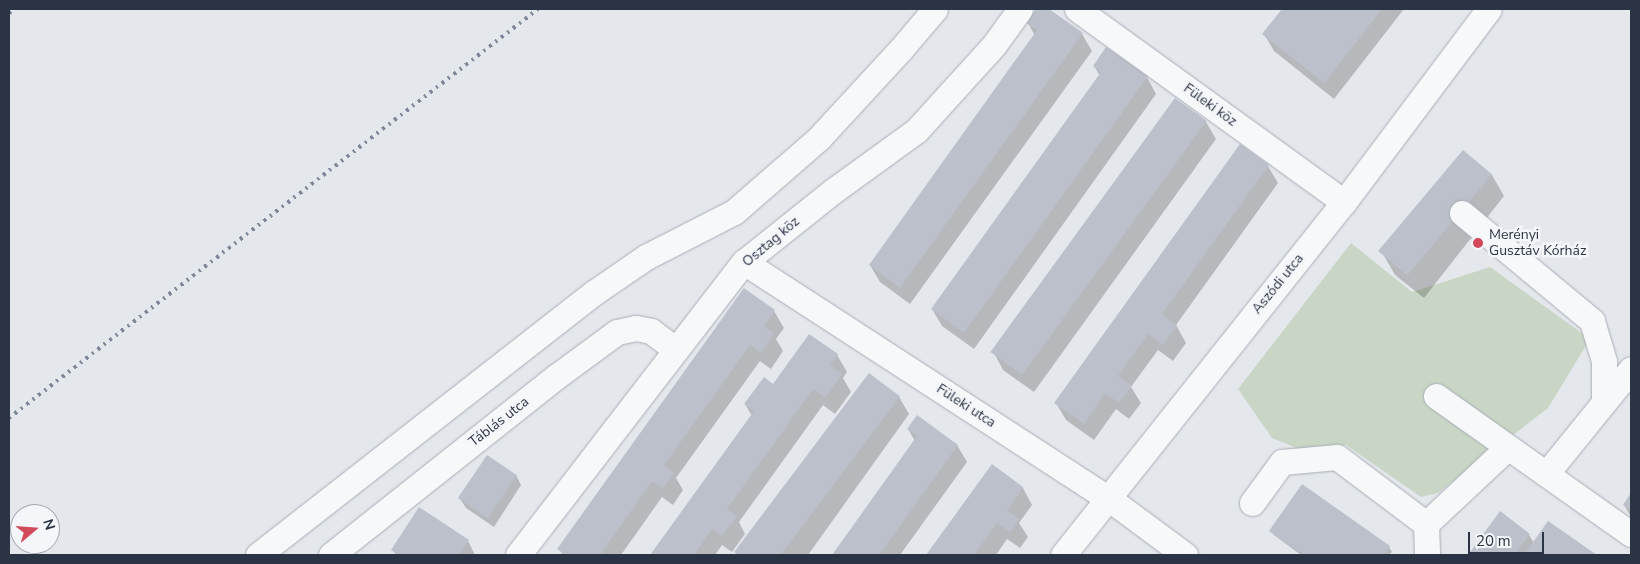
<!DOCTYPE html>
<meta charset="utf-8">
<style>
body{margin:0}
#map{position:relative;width:1640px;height:564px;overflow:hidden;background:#e4e7ec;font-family:"Nunito Sans",sans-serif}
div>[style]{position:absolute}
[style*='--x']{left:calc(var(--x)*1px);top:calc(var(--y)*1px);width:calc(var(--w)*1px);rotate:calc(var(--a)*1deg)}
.green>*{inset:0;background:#c9d6c5}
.shadow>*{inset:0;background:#0003}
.building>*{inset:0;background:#bbc0ca;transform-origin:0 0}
.roads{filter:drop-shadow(0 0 1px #a9aeb7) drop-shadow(0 0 1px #a9aeb7)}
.minor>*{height:25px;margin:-12.5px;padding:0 12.5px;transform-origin:12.5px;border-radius:12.5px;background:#f7f8fa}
.rail>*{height:4px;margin-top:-2px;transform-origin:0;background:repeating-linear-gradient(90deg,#7d8696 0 2.5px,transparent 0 7.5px)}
.dots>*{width:14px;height:14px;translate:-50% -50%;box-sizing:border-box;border:2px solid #f4f6f9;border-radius:50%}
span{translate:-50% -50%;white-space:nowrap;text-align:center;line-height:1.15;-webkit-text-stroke:5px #f4f6f9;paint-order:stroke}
.street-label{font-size:14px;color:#2b3445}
.poi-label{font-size:14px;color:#2b3445}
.left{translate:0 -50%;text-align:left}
.frame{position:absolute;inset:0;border:10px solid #2b3445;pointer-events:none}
.north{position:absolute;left:10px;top:504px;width:50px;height:50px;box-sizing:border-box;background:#f4f6f9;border:1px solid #a4a8b1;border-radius:50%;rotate:72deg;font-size:14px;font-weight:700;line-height:20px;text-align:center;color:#2b3445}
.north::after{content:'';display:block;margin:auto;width:18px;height:22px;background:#d1495b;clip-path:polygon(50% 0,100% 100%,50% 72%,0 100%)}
.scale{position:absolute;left:1468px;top:532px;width:76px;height:22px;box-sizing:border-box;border:2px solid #2b3445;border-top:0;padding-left:6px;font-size:15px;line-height:18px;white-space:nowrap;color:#2b3445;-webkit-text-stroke:4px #f4f6f9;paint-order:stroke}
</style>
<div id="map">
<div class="green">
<i style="clip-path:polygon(1351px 243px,1412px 292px,1490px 267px,1590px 339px,1548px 408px,1438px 493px,1421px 497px,1346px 445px,1299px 449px,1272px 438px,1238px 389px)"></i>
</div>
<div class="shadow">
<i style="clip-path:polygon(1037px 9px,1047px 9px,1082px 34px,1092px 51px,910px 304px,880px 282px,870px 265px,1035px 36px,1028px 23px)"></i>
<i style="clip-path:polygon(1284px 9px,1404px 9px,1334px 99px,1274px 51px,1264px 34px)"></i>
<i style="clip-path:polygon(1094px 66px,1147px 77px,1156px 94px,974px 349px,942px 326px,932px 309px,1100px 76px)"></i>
<i style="clip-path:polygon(1206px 122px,1216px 139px,1034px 392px,1003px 370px,994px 353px)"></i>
<i style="clip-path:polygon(1463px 152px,1492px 175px,1504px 196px,1424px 298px,1395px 275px,1383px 254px)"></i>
<i style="clip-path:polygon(1268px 166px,1278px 183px,1176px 325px,1186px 343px,1173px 361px,1158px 350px,1131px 387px,1141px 403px,1129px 419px,1116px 409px,1094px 440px,1066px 420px,1056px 403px)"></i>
<i style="clip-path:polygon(774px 311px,784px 328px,776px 339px,783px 351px,771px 369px,760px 361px,676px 478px,683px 490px,673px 505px,662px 497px,621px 555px,563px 555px,559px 549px)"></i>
<i style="clip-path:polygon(809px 336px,837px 355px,847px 372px,843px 378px,851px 392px,835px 414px,823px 405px,739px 522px,745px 534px,732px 552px,722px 545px,715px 555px,652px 555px,752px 416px,745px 404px,774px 386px)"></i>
<i style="clip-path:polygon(869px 375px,899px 397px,909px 414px,808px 555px,740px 555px)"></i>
<i style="clip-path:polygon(908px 429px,957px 445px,967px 462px,900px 555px,834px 555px,915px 441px)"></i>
<i style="clip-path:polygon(992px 466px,1023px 488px,1032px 505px,1019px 523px,1028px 537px,1020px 548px,1007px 539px,996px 555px,927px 555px)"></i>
<i style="clip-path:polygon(516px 475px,521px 485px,494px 527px,466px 508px,460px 499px)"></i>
<i style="clip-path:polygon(1631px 495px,1631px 517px,1624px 505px)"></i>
<i style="clip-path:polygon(1500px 513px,1529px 535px,1534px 543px,1548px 522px,1594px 555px,1470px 555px)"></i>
<i style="clip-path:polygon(1271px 531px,1389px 547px,1392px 552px,1389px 555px,1301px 555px,1274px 535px)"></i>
<i style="clip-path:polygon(468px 541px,475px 555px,396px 555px,393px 550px)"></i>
</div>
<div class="building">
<i style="clip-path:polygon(1036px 9px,1049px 9px,1083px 33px,900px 288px,869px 265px,1037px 30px,1026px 23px)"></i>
<i style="clip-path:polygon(1282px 9px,1382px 9px,1324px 83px,1262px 34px)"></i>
<i style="clip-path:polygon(1106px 47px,1148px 76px,964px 333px,931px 309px,1101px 72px,1093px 66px)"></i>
<i style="left:1175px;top:98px;width:39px;height:314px;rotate:36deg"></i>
<i style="clip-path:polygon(1240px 144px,1269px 165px,1162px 314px,1177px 325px,1163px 345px,1148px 334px,1118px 376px,1132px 386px,1119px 403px,1105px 393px,1084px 424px,1054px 403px)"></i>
<i style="left:1463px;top:150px;width:38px;height:132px;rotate:40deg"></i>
<i style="clip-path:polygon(744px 288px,775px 310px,764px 326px,774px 333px,761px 353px,750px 345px,664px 465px,674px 473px,663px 489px,652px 481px,600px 555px,566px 555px,557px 549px)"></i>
<i style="clip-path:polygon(809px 334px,838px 354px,830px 365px,842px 374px,825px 398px,813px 389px,727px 509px,737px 516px,722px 536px,712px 529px,694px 555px,650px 555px,754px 411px,744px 404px,764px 377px,773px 384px)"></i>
<i style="left:869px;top:373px;width:39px;height:224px;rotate:37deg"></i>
<i style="clip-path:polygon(917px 415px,958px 445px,879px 555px,832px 555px,917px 436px,907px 429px)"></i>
<i style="left:487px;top:455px;width:36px;height:52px;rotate:34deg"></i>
<i style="clip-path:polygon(992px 464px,1023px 487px,1007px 511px,1019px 519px,1010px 532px,997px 523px,974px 555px,926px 555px)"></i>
<i style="clip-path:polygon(1302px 484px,1390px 546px,1384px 555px,1304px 555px,1269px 531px)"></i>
<i style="clip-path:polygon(1631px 493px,1631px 511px,1623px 505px)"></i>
<i style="clip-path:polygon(419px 507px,469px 540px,459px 555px,399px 555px,391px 550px)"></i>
<i style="clip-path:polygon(1500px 511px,1530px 534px,1514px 555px,1468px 555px)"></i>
<i style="clip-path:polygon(1548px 521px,1597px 555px,1524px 555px)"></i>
</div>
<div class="roads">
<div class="minor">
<i style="--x:1077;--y:9;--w:329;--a:35.9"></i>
<i style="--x:1462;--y:213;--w:169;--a:39.7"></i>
<i style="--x:1592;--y:321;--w:42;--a:73.3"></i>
<i style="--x:1604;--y:361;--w:41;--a:90"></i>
<i style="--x:744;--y:262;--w:434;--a:33"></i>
<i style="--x:1108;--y:498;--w:96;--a:36.5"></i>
<i style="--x:1436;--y:396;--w:239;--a:35.3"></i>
<i style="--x:1546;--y:474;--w:135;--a:-51"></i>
<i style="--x:1252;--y:503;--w:51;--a:-53.8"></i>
<i style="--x:1282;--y:462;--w:55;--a:-5.2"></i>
<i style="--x:1337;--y:457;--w:111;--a:37"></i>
<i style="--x:1426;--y:524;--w:31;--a:88"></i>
<i style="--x:1426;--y:524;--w:112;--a:-43.2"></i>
<i style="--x:258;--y:555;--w:427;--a:-38"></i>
<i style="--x:595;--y:292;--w:62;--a:-34.5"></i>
<i style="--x:646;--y:257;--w:99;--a:-27.1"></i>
<i style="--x:734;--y:212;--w:113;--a:-41"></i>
<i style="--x:819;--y:138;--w:121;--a:-47.3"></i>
<i style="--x:901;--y:49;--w:52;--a:-49.6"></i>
<i style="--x:331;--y:555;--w:288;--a:-38.4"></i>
<i style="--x:557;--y:376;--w:74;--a:-36.3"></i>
<i style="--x:617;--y:332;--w:19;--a:-12"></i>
<i style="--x:636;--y:328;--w:15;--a:11"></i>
<i style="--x:651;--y:331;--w:31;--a:37"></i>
<i style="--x:518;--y:555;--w:370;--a:-52.4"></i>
<i style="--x:744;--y:262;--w:114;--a:-38.6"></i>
<i style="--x:833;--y:191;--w:102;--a:-35.9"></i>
<i style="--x:916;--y:131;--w:116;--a:-47.8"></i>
<i style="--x:994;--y:45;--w:44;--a:-54.2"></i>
<i style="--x:1063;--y:555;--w:451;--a:-51.5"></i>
<i style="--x:1344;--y:202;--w:241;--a:-53.1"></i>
</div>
</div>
<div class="rail">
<i style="--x:9;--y:13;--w:7;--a:-34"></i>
<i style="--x:9;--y:418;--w:669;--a:-37.71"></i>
</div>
<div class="dots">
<i style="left:1478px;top:243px;background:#d1495b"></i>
</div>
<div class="street-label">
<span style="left:1210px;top:105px;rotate:36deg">Füleki köz</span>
<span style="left:771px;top:242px;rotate:-40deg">Osztag köz</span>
<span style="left:1278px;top:284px;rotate:-51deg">Aszódi utca</span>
<span style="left:966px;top:406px;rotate:33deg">Füleki utca</span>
<span style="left:499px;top:422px;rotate:-38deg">Táblás utca</span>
</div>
<div class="poi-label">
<span class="left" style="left:1489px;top:243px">Merényi<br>Gusztáv Kórház</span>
</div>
<div class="frame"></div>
<div class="north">N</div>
<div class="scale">20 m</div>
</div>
